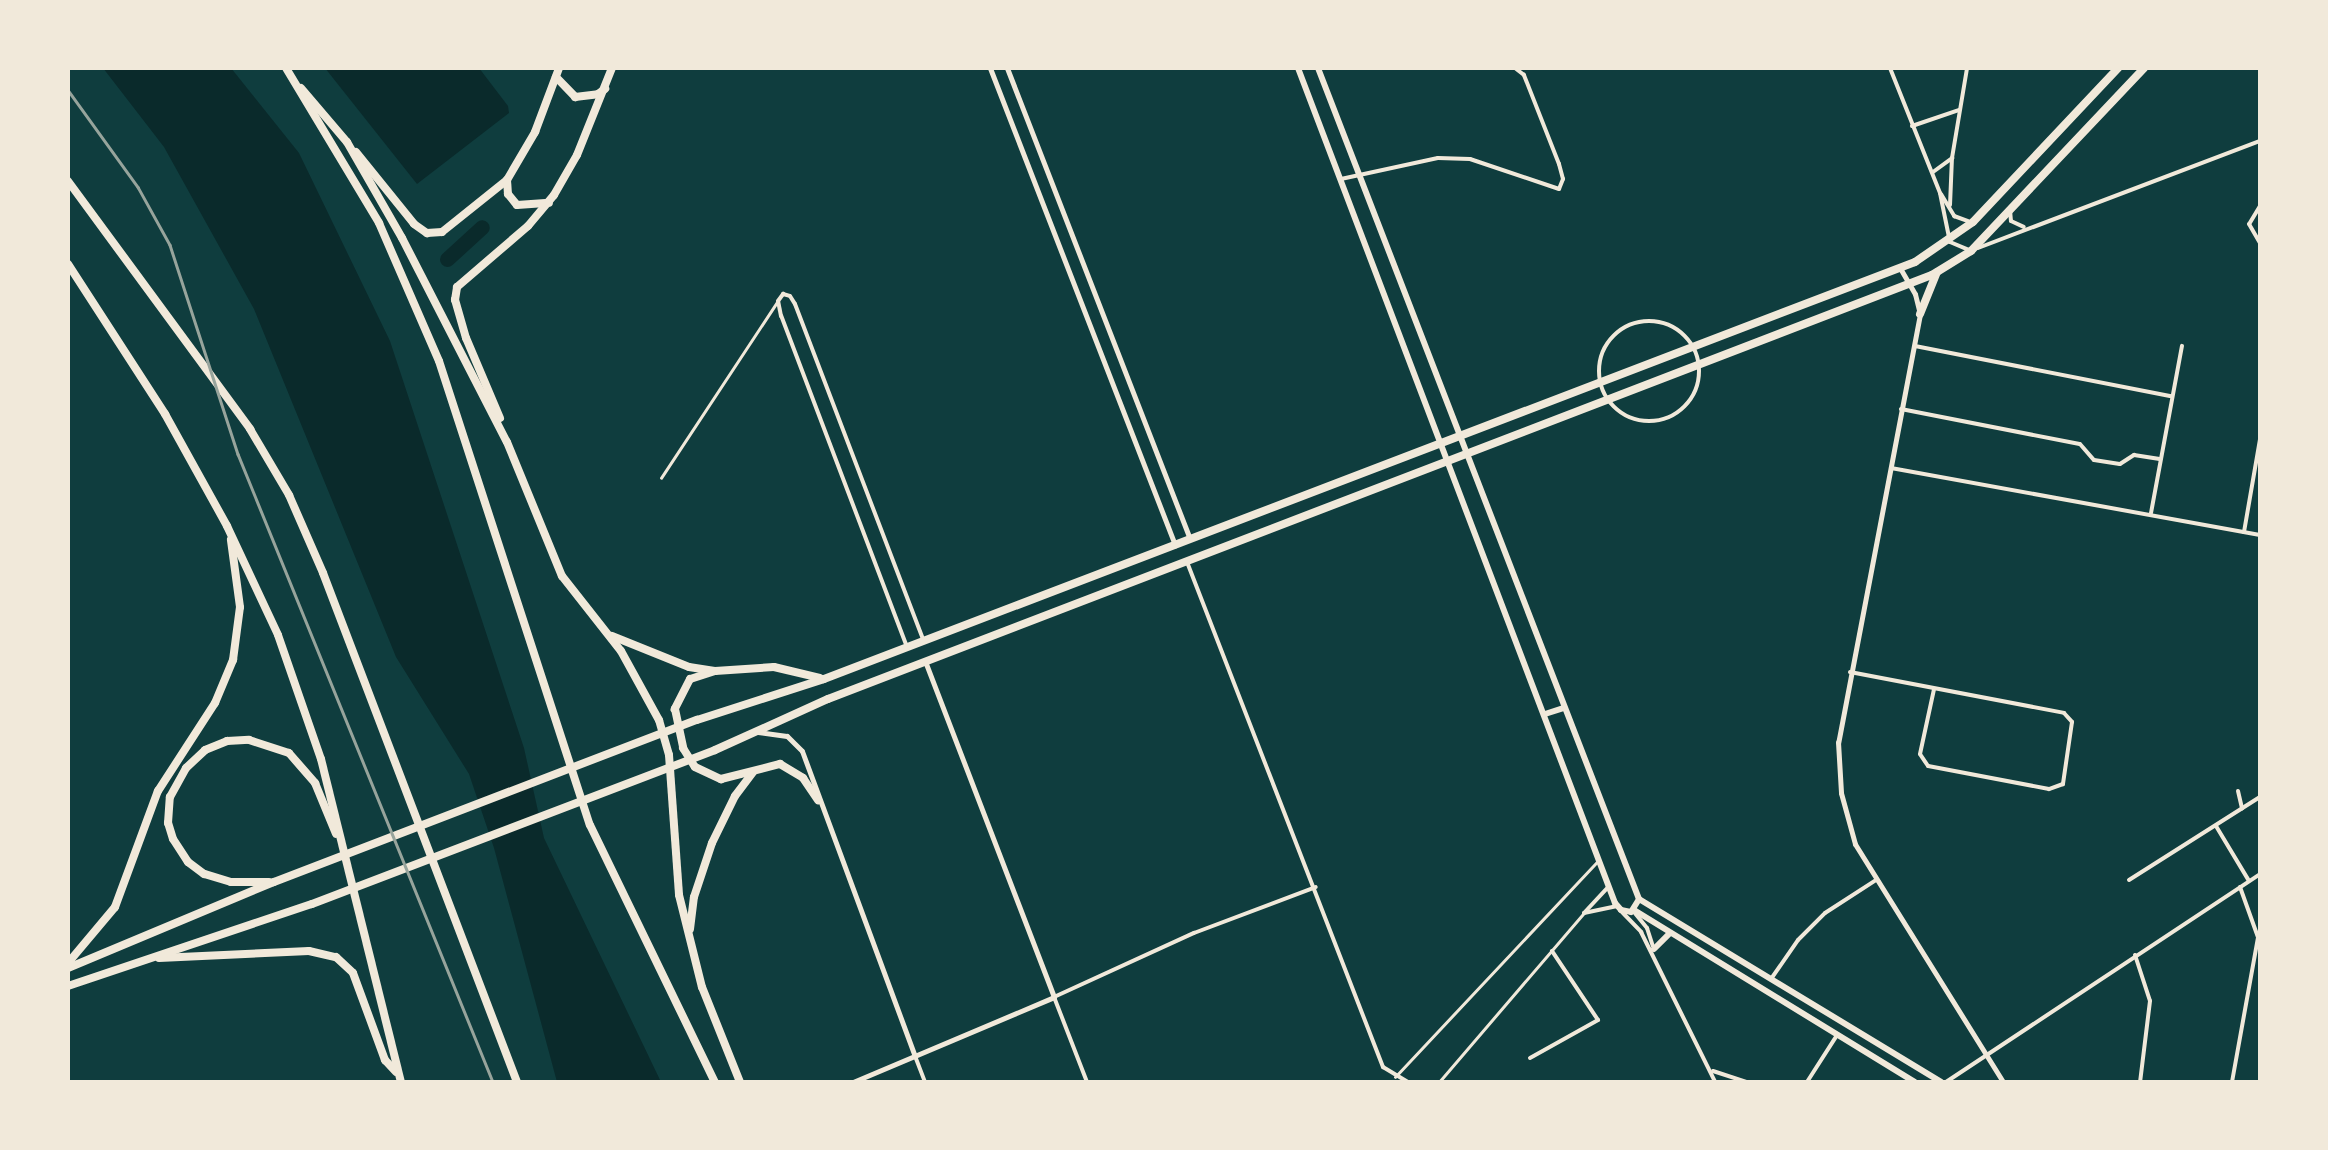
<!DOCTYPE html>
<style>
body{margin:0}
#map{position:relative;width:2328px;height:1150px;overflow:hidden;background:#0f3d3e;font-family:"Exo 2",sans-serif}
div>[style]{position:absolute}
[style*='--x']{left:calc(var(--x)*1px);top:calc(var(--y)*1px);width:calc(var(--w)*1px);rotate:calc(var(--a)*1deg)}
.water>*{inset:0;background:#0a2a2b}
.river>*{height:15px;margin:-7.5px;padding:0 7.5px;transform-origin:7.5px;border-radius:7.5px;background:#0a2a2b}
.service>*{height:2.5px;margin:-1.25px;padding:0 1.25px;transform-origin:1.25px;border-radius:1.25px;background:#f1e9da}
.minor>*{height:4px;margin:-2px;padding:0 2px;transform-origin:2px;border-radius:2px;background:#f1e9da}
.minor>.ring{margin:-2px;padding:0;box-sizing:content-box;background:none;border:4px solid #f1e9da;border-radius:50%}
.tertiary>*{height:5px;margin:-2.5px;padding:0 2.5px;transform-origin:2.5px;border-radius:2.5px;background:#f1e9da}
.secondary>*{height:6px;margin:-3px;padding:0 3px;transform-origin:3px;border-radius:3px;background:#f1e9da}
.trunk>*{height:8px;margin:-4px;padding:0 4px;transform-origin:4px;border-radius:4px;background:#f1e9da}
.motorway>*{height:8px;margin:-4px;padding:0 4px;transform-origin:4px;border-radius:4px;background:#f1e9da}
.rail>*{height:2.5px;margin:-1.25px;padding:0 1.25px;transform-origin:1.25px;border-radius:1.25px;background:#97a49c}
span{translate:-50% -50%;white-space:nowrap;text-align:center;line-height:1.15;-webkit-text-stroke:8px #f1e9da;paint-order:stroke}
.frame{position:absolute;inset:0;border:70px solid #f1e9da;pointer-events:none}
</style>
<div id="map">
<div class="water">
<i style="clip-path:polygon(103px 68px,231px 68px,299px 153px,390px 341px,524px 748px,544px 838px,661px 1082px,557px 1082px,494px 848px,469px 774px,396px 657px,254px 309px,164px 147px)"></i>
<i style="clip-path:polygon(325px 68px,479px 68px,508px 106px,509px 113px,417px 184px)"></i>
</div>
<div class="river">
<i style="--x:447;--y:259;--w:47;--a:-42.4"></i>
</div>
<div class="service">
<i style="--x:661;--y:478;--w:211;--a:-56.6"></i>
<i style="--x:1395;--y:1077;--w:294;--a:-46.8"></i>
<i style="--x:1439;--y:1082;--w:223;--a:-49.4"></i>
</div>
<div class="minor">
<i style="--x:1890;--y:68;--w:135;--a:68.2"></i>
<i style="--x:1940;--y:193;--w:50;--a:78.5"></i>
<i style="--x:1950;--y:242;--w:21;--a:23"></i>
<i style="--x:2260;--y:109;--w:41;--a:90"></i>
<i style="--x:1912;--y:126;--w:50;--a:-18.8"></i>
<i style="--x:1933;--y:172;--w:24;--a:-36"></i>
<i style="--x:1341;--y:179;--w:99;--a:-12.2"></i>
<i style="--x:1438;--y:158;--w:32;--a:2"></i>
<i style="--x:1470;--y:159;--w:94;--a:18.6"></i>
<i style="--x:1559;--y:189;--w:11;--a:-68"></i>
<i style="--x:1563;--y:179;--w:16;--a:-105"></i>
<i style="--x:1559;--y:164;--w:96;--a:-111.5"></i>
<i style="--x:1524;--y:75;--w:11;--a:-142"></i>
<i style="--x:1941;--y:194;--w:26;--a:59"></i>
<i style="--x:1954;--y:216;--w:15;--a:20"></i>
<i style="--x:1950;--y:205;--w:47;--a:-87.6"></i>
<i style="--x:1952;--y:158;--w:91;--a:-80.5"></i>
<i style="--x:2260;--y:206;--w:21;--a:121"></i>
<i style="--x:2249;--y:224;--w:22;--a:60"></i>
<i style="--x:2010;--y:210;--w:11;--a:85"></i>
<i style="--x:2011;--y:221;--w:14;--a:25"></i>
<i style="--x:1978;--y:248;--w:301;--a:-20.8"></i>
<i class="ring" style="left:1599px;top:321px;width:96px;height:96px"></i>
<i style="--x:1915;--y:346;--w:261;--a:11.1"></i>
<i style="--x:1901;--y:409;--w:182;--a:11.1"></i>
<i style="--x:2080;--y:444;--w:21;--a:49"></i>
<i style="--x:2094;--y:460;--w:26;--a:9"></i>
<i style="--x:2120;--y:464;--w:17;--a:-33"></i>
<i style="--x:2134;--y:455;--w:26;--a:9"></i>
<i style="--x:1891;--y:468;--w:375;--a:10.3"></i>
<i style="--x:2151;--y:513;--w:170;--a:-79.5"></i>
<i style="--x:2244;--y:532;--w:94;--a:-80.2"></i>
<i style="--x:1187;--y:562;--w:542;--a:68.79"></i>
<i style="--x:1383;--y:1067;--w:29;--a:31"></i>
<i style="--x:907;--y:647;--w:354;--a:-110.8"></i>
<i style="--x:781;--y:316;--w:15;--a:-101"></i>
<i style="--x:778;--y:301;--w:9;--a:-54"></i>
<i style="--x:783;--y:294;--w:7;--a:16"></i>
<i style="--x:790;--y:296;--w:9;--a:58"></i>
<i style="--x:795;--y:304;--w:360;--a:69.1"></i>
<i style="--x:1850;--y:672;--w:218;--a:10.8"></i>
<i style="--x:2064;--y:713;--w:12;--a:48"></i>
<i style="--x:2072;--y:722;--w:63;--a:98.3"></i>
<i style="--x:2063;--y:784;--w:15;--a:160"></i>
<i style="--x:2049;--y:789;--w:123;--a:-169.2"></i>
<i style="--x:1928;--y:766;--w:14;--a:-124"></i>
<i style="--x:1920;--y:754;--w:66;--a:-77.8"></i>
<i style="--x:2238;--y:791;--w:18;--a:77"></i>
<i style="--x:2216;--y:826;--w:64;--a:59"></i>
<i style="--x:2129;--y:880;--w:155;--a:-32.4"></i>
<i style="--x:2240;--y:887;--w:59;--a:70.3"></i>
<i style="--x:1622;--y:912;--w:28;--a:46"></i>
<i style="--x:1641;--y:932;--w:167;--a:63.7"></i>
<i style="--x:1634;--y:912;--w:21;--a:51"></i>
<i style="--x:1647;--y:928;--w:19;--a:72"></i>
<i style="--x:1584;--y:913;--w:35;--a:-47"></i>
<i style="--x:1584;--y:913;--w:34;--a:-12"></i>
<i style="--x:2135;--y:955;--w:48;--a:71.9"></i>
<i style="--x:2150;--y:1001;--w:82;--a:97"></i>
<i style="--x:1771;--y:979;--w:47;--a:-55.3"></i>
<i style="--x:1798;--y:940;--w:38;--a:-45"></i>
<i style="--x:1825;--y:913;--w:61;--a:-32.9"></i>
<i style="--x:915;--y:1056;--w:28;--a:69"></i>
<i style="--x:1530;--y:1058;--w:78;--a:-29.2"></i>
<i style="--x:1598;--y:1020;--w:83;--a:-123.7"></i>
<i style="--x:1713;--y:1071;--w:35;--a:18"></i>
<i style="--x:1087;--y:1082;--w:91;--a:-111.2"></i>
<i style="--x:1054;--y:997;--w:154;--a:-24.6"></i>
<i style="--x:1194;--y:933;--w:130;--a:-20.7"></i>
<i style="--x:1807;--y:1082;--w:56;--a:-57.4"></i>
<i style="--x:1946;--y:1082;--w:377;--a:-33.5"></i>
<i style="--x:2232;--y:1082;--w:146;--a:-79.8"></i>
</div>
<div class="tertiary">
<i style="--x:990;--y:68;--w:512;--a:68.8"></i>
<i style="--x:1007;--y:68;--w:505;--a:68.77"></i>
<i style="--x:1900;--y:268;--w:30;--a:60"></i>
<i style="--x:1915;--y:294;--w:21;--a:76"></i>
<i style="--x:1920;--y:314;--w:436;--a:100.8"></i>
<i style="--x:1838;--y:742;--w:51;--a:86.6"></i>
<i style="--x:1841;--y:793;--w:53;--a:74.6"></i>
<i style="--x:1855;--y:844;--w:280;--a:58.1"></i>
<i style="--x:758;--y:732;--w:29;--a:8"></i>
<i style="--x:787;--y:736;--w:21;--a:45"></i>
<i style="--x:802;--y:751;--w:325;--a:69.7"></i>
<i style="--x:853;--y:1082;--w:218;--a:-22.9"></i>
<i style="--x:1054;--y:997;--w:358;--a:-111"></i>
</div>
<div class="secondary">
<i style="--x:1298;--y:68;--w:893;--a:69.21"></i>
<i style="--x:1615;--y:903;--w:9;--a:49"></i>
<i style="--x:1621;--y:910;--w:10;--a:11"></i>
<i style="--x:1631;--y:912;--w:15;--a:-58"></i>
<i style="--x:1318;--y:68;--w:891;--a:68.88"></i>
<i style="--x:1545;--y:714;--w:20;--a:-18"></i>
<i style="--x:1639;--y:899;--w:353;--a:31.2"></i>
<i style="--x:1634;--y:910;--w:329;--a:31.5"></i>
<i style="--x:1654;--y:949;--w:21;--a:-45"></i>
</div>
<div class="trunk">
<i style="--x:556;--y:77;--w:28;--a:46"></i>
<i style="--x:575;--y:97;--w:23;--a:-7"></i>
<i style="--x:598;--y:94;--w:9;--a:-36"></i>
<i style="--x:301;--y:88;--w:71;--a:49.6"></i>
<i style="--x:347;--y:142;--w:111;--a:60.2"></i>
<i style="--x:402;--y:238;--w:229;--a:62.8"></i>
<i style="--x:507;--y:442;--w:145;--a:67.7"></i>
<i style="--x:562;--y:576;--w:95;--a:51.8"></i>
<i style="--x:621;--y:651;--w:79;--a:61.2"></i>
<i style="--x:659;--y:720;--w:36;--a:74"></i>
<i style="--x:669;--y:755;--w:140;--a:85.9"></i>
<i style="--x:679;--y:895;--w:95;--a:76"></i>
<i style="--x:702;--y:987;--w:102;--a:68.2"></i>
<i style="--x:356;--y:152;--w:92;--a:51.1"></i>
<i style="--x:414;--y:224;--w:16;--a:35"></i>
<i style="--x:427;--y:233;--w:15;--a:-4"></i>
<i style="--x:442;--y:232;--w:83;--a:-38.7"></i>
<i style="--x:507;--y:180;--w:56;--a:-59.7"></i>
<i style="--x:535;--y:132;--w:68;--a:-69.4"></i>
<i style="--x:507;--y:180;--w:14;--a:86"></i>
<i style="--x:508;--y:194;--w:14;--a:51"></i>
<i style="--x:517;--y:205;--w:32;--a:-4"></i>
<i style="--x:68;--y:264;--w:179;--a:57.1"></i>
<i style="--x:165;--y:414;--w:128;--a:61"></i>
<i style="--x:227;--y:526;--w:120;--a:64.9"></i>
<i style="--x:278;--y:635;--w:131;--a:70.9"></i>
<i style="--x:321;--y:759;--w:333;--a:76.1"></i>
<i style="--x:1920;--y:314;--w:45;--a:-68"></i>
<i style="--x:500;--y:418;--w:87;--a:-113"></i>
<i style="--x:466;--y:338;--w:40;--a:-106"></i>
<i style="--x:455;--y:300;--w:13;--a:-81"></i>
<i style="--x:457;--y:287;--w:94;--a:-40.7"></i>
<i style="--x:528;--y:226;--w:40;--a:-50"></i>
<i style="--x:554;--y:195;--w:46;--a:-60.1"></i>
<i style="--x:577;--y:155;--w:94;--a:-68.1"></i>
<i style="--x:612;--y:636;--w:83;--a:21.9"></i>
<i style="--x:689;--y:667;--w:26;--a:9"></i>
<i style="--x:715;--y:671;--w:59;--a:-3.9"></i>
<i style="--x:774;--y:667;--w:47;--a:13.4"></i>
<i style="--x:715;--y:671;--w:26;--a:162"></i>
<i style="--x:690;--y:679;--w:34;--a:117"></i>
<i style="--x:675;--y:709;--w:40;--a:78"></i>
<i style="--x:683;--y:748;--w:22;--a:58"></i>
<i style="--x:695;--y:767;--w:29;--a:25"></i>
<i style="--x:721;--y:779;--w:61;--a:-14.3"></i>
<i style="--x:780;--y:764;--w:27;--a:31"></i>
<i style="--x:803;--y:778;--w:27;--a:56"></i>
<i style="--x:269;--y:882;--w:38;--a:180"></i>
<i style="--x:231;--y:882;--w:28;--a:-163"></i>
<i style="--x:204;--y:874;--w:20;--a:-143"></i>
<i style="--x:188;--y:862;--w:27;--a:-123"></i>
<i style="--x:173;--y:839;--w:17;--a:-107"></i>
<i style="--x:168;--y:823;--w:26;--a:-86"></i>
<i style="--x:170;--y:797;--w:33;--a:-61"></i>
<i style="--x:186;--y:768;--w:26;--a:-43"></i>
<i style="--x:205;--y:750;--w:24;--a:-22"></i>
<i style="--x:227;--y:741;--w:22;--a:-3"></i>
<i style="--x:249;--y:740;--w:42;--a:18"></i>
<i style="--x:289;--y:753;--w:40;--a:49"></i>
<i style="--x:315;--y:783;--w:55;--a:67.6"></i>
<i style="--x:690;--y:929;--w:32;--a:-83"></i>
<i style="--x:694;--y:897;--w:57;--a:-71.6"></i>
<i style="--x:712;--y:843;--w:52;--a:-63.9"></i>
<i style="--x:735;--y:796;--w:30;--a:-53"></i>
<i style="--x:159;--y:958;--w:150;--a:-2.7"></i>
<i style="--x:309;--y:951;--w:28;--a:13"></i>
<i style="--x:336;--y:957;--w:23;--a:43"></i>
<i style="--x:353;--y:973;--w:93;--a:69.8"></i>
<i style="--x:385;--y:1060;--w:16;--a:47"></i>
<i style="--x:68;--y:963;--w:73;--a:-50"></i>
<i style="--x:115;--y:907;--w:124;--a:-69.7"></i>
<i style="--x:158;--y:791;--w:105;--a:-57.1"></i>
<i style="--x:215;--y:703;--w:47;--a:-67.3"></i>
<i style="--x:233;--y:660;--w:53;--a:-82.5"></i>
<i style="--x:240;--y:607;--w:68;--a:-97.7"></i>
<i style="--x:68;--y:968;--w:223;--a:-22.7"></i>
<i style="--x:274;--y:882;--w:453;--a:-21"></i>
<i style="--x:697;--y:720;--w:133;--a:-17.9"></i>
<i style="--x:824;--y:679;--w:1168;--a:-20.92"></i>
<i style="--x:1915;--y:262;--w:70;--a:-34.6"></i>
<i style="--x:1973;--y:222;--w:212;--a:-46.7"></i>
<i style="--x:68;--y:986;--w:257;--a:-18.6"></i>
<i style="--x:312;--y:904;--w:431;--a:-20.9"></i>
<i style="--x:715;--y:750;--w:124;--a:-24.3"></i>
<i style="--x:828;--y:699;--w:1183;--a:-21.01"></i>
<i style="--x:1932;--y:275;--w:46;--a:-31.6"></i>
<i style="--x:1971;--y:251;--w:252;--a:-46.6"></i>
</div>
<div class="motorway">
<i style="--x:286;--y:68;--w:181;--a:59"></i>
<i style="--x:379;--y:223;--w:150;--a:66.5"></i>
<i style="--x:439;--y:361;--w:488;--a:72"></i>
<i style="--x:590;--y:825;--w:286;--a:64.1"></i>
<i style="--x:68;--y:181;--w:308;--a:53.7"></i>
<i style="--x:250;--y:429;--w:77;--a:59.4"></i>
<i style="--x:289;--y:495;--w:85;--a:66.4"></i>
<i style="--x:323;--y:573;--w:545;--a:69.14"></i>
</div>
<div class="rail">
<i style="--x:68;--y:90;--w:120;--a:54.2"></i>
<i style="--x:138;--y:187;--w:66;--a:61.1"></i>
<i style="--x:170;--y:245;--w:220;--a:72"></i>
<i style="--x:238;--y:454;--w:678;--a:67.9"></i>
</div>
<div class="frame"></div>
</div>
